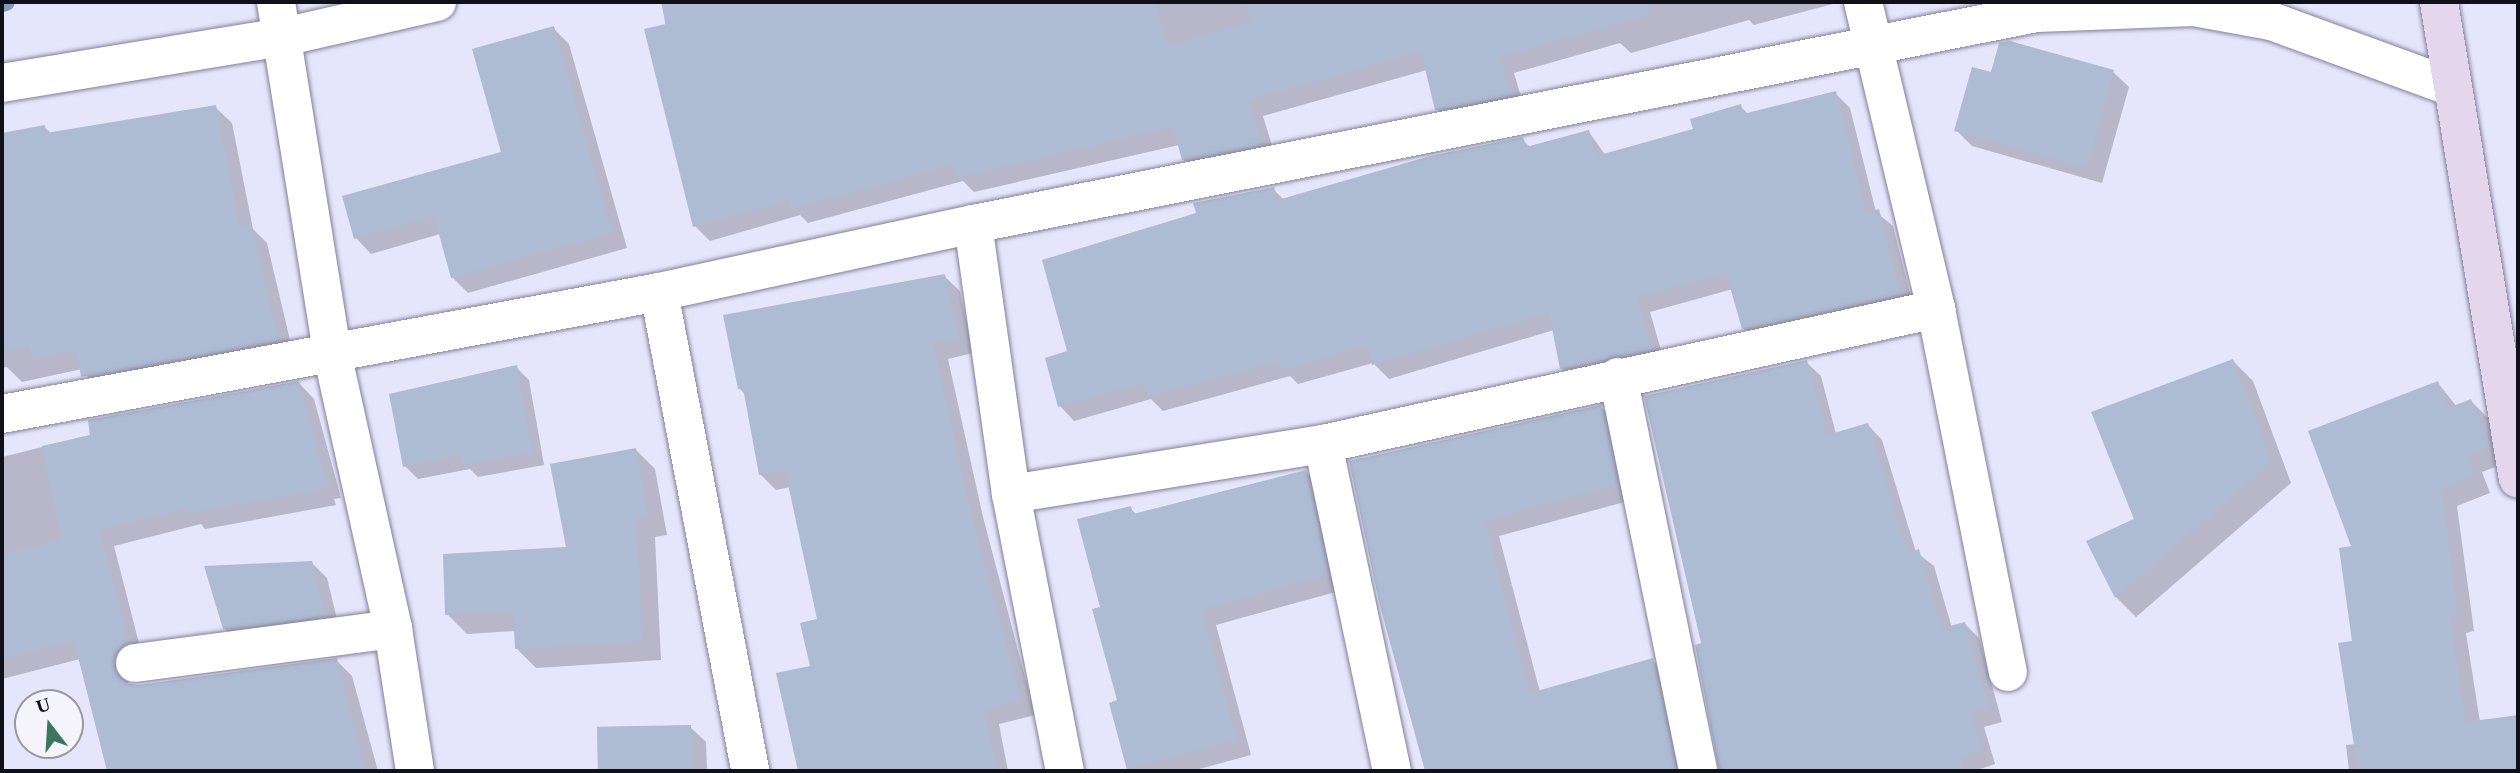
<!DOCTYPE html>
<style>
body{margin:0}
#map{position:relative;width:2520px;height:773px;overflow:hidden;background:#e5e5fc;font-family:"Times New Roman",serif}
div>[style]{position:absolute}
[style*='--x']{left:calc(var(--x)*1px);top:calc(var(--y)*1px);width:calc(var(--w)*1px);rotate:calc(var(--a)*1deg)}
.shadow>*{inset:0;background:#0003}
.stream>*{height:18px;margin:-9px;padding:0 9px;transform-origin:9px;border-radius:9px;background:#7c9fb8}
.building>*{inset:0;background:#adbbd3;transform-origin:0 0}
.roads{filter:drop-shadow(0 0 2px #81819b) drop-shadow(0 0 2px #81819b)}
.street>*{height:38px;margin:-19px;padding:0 19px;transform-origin:19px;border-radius:19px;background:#fff}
.secondary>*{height:38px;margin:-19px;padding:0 19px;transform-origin:19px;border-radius:19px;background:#e3d6ed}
span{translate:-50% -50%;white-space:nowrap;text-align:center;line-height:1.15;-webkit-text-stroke:5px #f4f4fa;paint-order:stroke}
.frame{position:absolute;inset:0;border:4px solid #101019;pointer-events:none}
.north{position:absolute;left:14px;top:689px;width:70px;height:70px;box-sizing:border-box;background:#f4f4fa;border:2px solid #9999a0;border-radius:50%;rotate:343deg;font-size:19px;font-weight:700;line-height:28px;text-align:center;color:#101019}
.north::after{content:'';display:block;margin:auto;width:24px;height:32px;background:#3a7661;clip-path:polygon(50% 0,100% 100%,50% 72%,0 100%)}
</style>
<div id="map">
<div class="shadow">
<i style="clip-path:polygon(662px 2px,719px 2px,721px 10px,750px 2px,1833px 4px,1754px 25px,1749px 20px,1631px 53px,1620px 43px,1514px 73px,1525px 110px,1452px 125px,1436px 109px,1427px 70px,1263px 116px,1276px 159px,1199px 175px,1183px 159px,1179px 145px,974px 192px,963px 181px,808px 223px,800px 215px,710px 241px,695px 226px)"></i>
<i style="clip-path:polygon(553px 28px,569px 44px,627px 248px,468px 293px,452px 277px,440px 234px,371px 254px,356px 238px,503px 153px)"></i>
<i style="clip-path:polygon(2113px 72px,2129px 87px,2102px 183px,1972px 146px,1956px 130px,1992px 74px)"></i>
<i style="clip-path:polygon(1835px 93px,1850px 108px,1876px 212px,1893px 226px,1914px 309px,1758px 343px,1743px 328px,1733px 289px,1650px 312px,1665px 364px,1576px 383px,1562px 369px,1554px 330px,1389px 379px,1373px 363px,1298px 384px,1290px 376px,1163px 411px,1151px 399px,1074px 421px,1060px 406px,1070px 353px,1273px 189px,1284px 200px,1522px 139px,1531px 148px,1589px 132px,1606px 156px,1695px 130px,1740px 106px,1748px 114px)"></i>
<i style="clip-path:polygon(215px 107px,232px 123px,253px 229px,267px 243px,294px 357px,100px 393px,82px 369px,22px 382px,7px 367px,2px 368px,2px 135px,44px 127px,52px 134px)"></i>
<i style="clip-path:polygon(944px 276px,960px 291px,973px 353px,948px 359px,983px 517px,1035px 715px,999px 724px,1008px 771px,800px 771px,778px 675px,812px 667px,819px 620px,791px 487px,776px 490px,760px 474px,746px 395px,739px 388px)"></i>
<i style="clip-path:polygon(2233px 361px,2253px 381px,2291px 483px,2136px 617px,2116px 597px,2137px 520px)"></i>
<i style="clip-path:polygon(1806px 362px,1821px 376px,1836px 434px,1868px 425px,1882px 440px,1916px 552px,1934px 566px,1952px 628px,1965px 624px,1979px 638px,2002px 722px,1984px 727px,1995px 764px,1974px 771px,1726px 771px,1721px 767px,1703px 645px)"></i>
<i style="clip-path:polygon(516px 367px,529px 380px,544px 465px,478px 477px,470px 469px,418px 479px,405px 466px)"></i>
<i style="clip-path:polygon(299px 383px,314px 399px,341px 498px,334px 499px,336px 505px,205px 529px,201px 524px,114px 546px,143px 659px,130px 670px,128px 684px,138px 686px,336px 660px,352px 676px,378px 771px,108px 771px,80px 659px,2px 679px,2px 457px)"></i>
<i style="clip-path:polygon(2438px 383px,2457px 407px,2471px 401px,2488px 418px,2505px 463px,2482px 472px,2490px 493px,2457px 506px,2474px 631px,2466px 633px,2480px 722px,2518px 717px,2518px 771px,2349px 771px,2346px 745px,2355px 744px,2354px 548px)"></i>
<i style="clip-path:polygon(1601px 407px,1616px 422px,1632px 500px,1499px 536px,1540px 692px,1652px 660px,1668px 676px,1688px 771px,1427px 771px,1380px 601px)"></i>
<i style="clip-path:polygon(636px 450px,655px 469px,667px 535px,655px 537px,661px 660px,536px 668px,516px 648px,515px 631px,467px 634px,447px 614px,568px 549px)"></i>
<i style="clip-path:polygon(1306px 472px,1321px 488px,1343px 590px,1216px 625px,1251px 755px,1192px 771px,1131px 771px,1102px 608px,1130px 508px,1137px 515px)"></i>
<i style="clip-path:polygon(311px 562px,327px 578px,340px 631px,240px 644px,224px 628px)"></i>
<i style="clip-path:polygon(690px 727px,706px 742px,707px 771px,600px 771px,598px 729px)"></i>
</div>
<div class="stream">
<i style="--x:2;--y:3;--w:4;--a:-14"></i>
</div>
<div class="building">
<i style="clip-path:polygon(661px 2px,1156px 2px,1168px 45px,1251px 22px,1246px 2px,1648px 2px,1649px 15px,1500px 57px,1511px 95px,1435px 110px,1421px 52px,1249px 100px,1262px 144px,1182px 160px,1173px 127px,957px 178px,954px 165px,791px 209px,789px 200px,693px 227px,644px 29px,666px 24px)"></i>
<i style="clip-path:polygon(554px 26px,612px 233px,451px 278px,434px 216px,354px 239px,342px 196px,501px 152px,472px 49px)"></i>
<i style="clip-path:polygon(2010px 41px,2114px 70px,2087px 168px,1954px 131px,1972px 67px,1991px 72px,1999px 43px)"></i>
<i style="clip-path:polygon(1836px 91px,1866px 213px,1879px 209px,1900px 294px,1742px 329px,1726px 273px,1637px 297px,1652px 349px,1560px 369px,1549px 313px,1372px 365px,1367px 346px,1282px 370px,1279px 361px,1147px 397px,1143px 383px,1058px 407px,1045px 358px,1067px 351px,1042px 260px,1196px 213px,1193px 203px,1274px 187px,1278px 200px,1430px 156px,1523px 137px,1526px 147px,1589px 130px,1596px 156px,1693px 129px,1690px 119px,1741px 104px,1743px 114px)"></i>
<i style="clip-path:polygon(216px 105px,240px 227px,251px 224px,278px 340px,81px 377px,77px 350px,32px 360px,29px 346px,2px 352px,2px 133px,45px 125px,46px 133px)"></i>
<i style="clip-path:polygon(945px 274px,959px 338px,933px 343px,968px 500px,1021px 700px,984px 709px,997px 771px,798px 771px,776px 673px,810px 666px,800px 623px,817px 619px,785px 470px,759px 475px,743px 388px,738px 389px,723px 315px)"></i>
<i style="clip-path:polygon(2233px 359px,2272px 462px,2115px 598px,2086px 541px,2134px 519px,2091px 412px)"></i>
<i style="clip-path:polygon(1807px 360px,1827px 435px,1868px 423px,1908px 553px,1919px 549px,1942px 628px,1965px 622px,1989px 707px,1970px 712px,1982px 750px,1960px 756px,1964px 771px,1719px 771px,1695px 645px,1701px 643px,1644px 396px)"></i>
<i style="clip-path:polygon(517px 365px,532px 452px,463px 465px,461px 455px,403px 467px,389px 394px)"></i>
<i style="clip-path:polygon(299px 381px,326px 482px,320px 484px,321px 490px,187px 514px,186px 509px,100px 530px,129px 643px,115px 654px,113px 667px,126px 683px,138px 685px,337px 658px,365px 771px,107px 771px,74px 641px,2px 660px,2px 555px,61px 539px,42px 446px,90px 435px,88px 420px)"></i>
<i style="clip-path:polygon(2438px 381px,2448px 408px,2471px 399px,2490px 446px,2467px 455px,2474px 476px,2441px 489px,2458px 615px,2450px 616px,2466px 722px,2518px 715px,2518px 771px,2358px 771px,2338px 643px,2352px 641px,2339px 548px,2351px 546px,2308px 431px)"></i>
<i style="clip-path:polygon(1601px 405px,1618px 484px,1485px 521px,1530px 693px,1653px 658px,1676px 771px,1425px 771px,1379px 602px,1349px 461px)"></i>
<i style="clip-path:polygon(636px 448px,648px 516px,637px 518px,642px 641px,515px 649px,513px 611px,445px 615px,443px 554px,566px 547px,550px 464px)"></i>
<i style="clip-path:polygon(1306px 470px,1328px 575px,1201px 610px,1237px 739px,1127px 770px,1109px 703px,1117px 700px,1092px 609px,1100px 607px,1077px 519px,1131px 506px,1133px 514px)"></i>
<i style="clip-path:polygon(312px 561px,326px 616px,223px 629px,204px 566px)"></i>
<i style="left:691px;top:725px;width:46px;height:94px;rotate:89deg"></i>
</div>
<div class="roads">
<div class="street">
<i style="--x:276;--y:2;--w:355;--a:80.9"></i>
<i style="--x:332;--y:353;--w:283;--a:77.5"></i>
<i style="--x:393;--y:629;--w:144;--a:81.2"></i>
<i style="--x:1863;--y:2;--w:316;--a:76.6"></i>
<i style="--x:1936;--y:309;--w:370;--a:78.8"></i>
<i style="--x:2;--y:83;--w:285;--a:-9.3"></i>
<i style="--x:283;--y:37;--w:158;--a:-12.8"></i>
<i style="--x:973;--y:224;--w:273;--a:82"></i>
<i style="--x:1011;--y:494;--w:282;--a:79"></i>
<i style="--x:659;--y:292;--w:488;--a:79.2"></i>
<i style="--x:1618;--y:377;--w:402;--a:78.5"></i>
<i style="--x:2;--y:414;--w:668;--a:-10.52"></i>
<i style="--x:659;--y:292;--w:321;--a:-12.2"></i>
<i style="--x:973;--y:224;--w:1085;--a:-11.22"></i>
<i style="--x:2037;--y:13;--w:157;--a:-2.2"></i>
<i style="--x:2194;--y:7;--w:78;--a:10.3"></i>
<i style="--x:2271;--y:21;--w:192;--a:20.1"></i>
<i style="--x:1323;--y:444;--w:334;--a:78.1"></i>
<i style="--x:1011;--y:494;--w:316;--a:-9.1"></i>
<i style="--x:1323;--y:444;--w:628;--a:-12.42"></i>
<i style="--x:135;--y:663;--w:260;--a:-7.5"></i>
</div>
<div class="secondary">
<i style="--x:2439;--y:2;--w:483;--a:80.6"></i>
</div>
</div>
<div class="frame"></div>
<div class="north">U</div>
</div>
